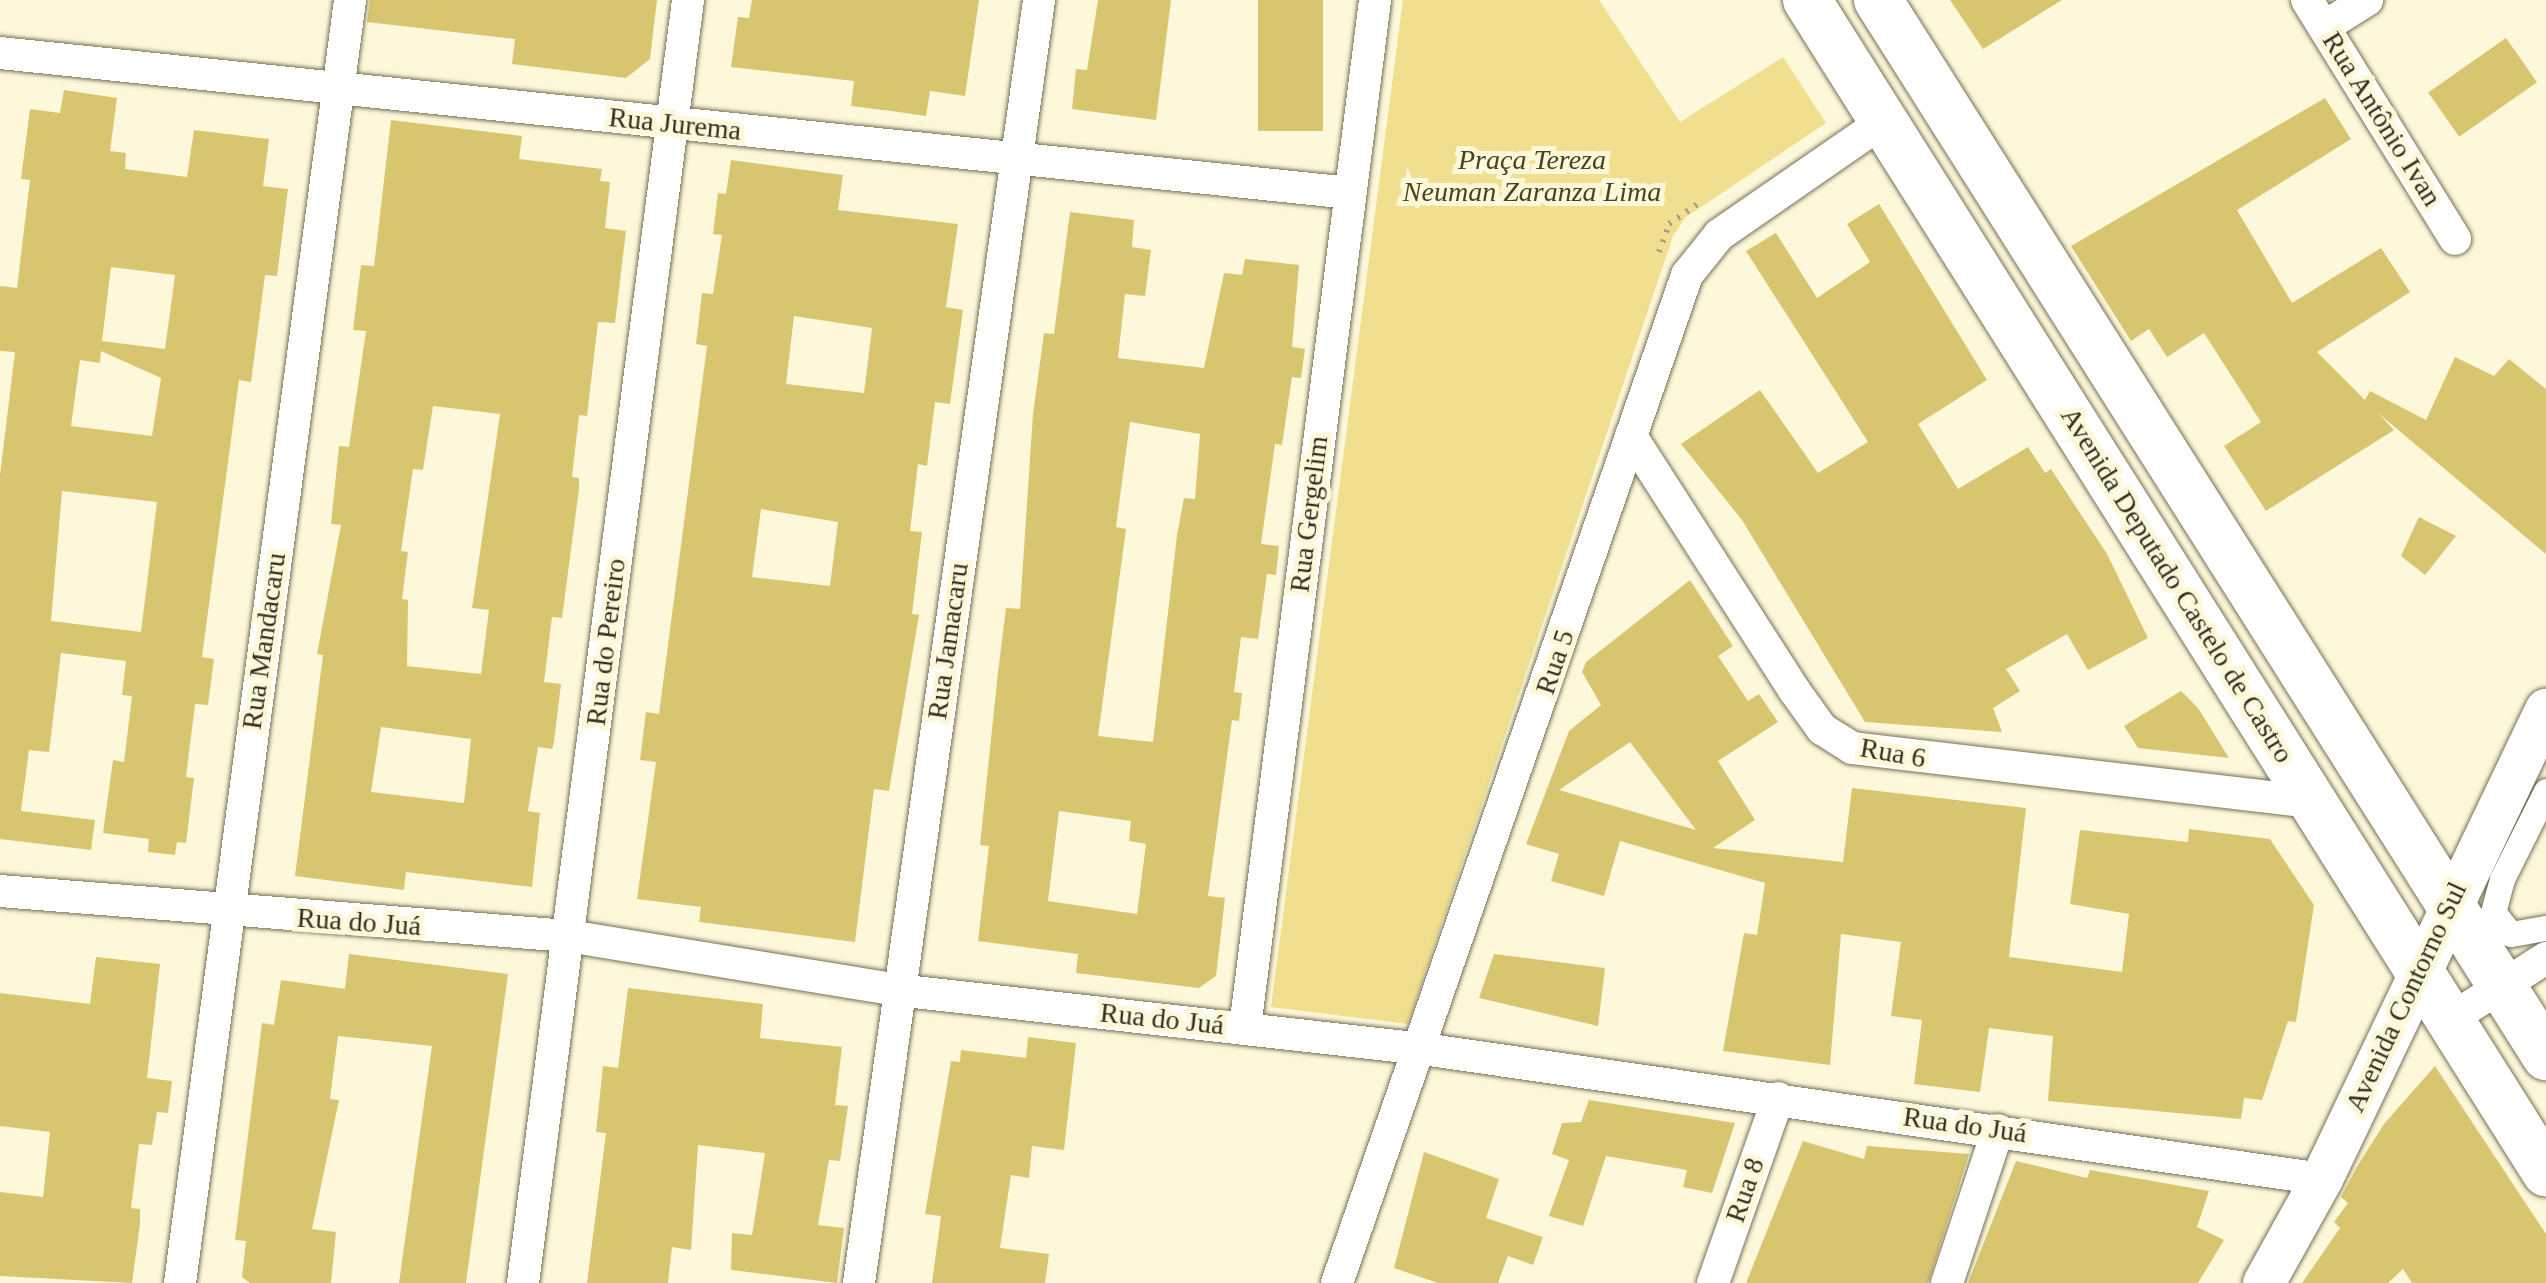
<!DOCTYPE html>
<meta charset="utf-8">
<style>
body{margin:0}
#map{position:relative;width:2546px;height:1283px;overflow:hidden;background:#fef8da;font-family:Georgia,serif}
div>[style]{position:absolute}
[style*='--x']{left:calc(var(--x)*1px);top:calc(var(--y)*1px);width:calc(var(--w)*1px);rotate:calc(var(--a)*1deg)}
.green>*{inset:0;background:#efdf8e}
.building>*{inset:0;background:#d7c66f;transform-origin:0 0}
.path>*{height:6px;margin-top:-3px;transform-origin:0;background:repeating-linear-gradient(90deg,#a4a08a 0 2.5px,transparent 0 10.5px)}
.roads{filter:drop-shadow(0 0 2px #757056) drop-shadow(0 0 2px #757056)}
.pedestrian>*{height:25px;margin:-12.5px;padding:0 12.5px;transform-origin:12.5px;border-radius:12.5px;background:#fff}
.minor>*{height:32px;margin:-16px;padding:0 16px;transform-origin:16px;border-radius:16px;background:#fff}
.tertiary>*{height:42px;margin:-21px;padding:0 21px;transform-origin:21px;border-radius:21px;background:#fff}
.secondary>*{height:48px;margin:-24px;padding:0 24px;transform-origin:24px;border-radius:24px;background:#fff}
span{translate:-50% -50%;white-space:nowrap;text-align:center;line-height:1.15;-webkit-text-stroke:10px #fef8da;paint-order:stroke}
.street-label{font-size:28px;color:#312f23}
.park-label{font-size:28px;color:#4a431d;font-style:italic}
</style>
<div id="map">
<div class="green">
<i style="clip-path:polygon(1403px 0,1599px 0,1680px 122px,1783px 57px,1826px 123px,1686px 217px,1673px 236px,1408px 1024px,1271px 1007px)"></i>
</div>
<div class="building">
<i style="clip-path:polygon(370px 0,657px 0,650px 59px,626px 78px,512px 64px,515px 39px,367px 22px)"></i>
<i style="clip-path:polygon(752px 0,979px 0,965px 96px,930px 91px,926px 116px,891px 111px,851px 106px,854px 81px,731px 67px,738px 17px,749px 18px)"></i>
<i style="clip-path:polygon(1098px 0,1171px 0,1156px 120px,1072px 109px,1076px 69px,1087px 70px)"></i>
<i style="left:1258px;top:0;width:65px;height:131px"></i>
<i style="clip-path:polygon(1950px 0,2062px 0,1983px 49px)"></i>
<i style="left:2506px;top:38px;width:54px;height:95px;rotate:55deg"></i>
<i style="clip-path:polygon(evenodd,64px 90px,117px 98px,110px 151px,126px 153px,125px 169px,187px 177px,194px 130px,269px 139px,263px 186px,288px 189px,277px 276px,265px 275px,251px 382px,239px 380px,202px 657px,214px 659px,208px 705px,195px 704px,186px 777px,194px 778px,186px 843px,177px 842px,175px 855px,148px 852px,149px 839px,103px 833px,113px 760px,124px 762px,132px 696px,122px 695px,126px 661px,61px 653px,49px 752px,29px 750px,21px 811px,95px 820px,91px 850px,0 839px,0 475px,15px 352px,0 351px,0 286px,17px 288px,30px 180px,21px 179px,30px 109px,60px 113px,64px 90px,111px 267px,175px 275px,165px 349px,102px 341px,111px 267px,64px 90px,101px 351px,161px 378px,152px 436px,71px 426px,80px 360px,100px 363px,101px 351px,64px 90px,62px 491px,157px 502px,141px 632px,51px 621px,62px 491px)"></i>
<i style="clip-path:polygon(2325px 98px,2351px 139px,2237px 210px,2292px 303px,2381px 248px,2410px 292px,2317px 352px,2365px 400px,2370px 391px,2426px 420px,2455px 357px,2494px 376px,2509px 359px,2546px 389px,2546px 554px,2378px 413px,2394px 430px,2266px 511px,2224px 446px,2261px 422px,2204px 333px,2167px 357px,2149px 329px,2131px 341px,2071px 246px)"></i>
<i style="clip-path:polygon(evenodd,391px 120px,522px 136px,519px 159px,602px 169px,600px 181px,610px 182px,605px 228px,626px 231px,615px 323px,598px 322px,587px 416px,579px 415px,572px 477px,579px 478px,579px 489px,562px 618px,552px 617px,544px 682px,561px 684px,554px 742px,552px 749px,538px 747px,528px 811px,540px 813px,532px 887px,406px 872px,404px 890px,295px 876px,323px 655px,317px 654px,341px 525px,331px 524px,339px 446px,349px 447px,366px 331px,353px 330px,361px 265px,374px 266px,391px 120px,433px 406px,500px 414px,472px 608px,489px 610px,481px 674px,407px 666px,408px 600px,402px 599px,408px 552px,401px 551px,413px 469px,423px 470px,433px 406px,391px 120px,381px 727px,471px 739px,464px 803px,371px 792px,381px 727px)"></i>
<i style="clip-path:polygon(evenodd,731px 160px,843px 175px,838px 210px,958px 224px,946px 307px,963px 310px,950px 404px,935px 402px,927px 466px,918px 464px,910px 531px,922px 532px,912px 614px,919px 615px,889px 791px,874px 789px,855px 942px,699px 922px,701px 907px,637px 899px,656px 762px,640px 760px,646px 712px,659px 714px,707px 346px,696px 344px,702px 293px,713px 294px,722px 235px,713px 234px,718px 193px,726px 194px,731px 160px,794px 316px,872px 328px,864px 393px,786px 384px,794px 316px,731px 160px,761px 509px,838px 522px,830px 586px,752px 577px,761px 509px)"></i>
<i style="clip-path:polygon(1879px 204px,1987px 380px,1918px 424px,1958px 489px,2028px 447px,2045px 473px,2051px 469px,2107px 554px,2148px 638px,2088px 670px,2067px 634px,2006px 669px,2020px 691px,1993px 708px,2002px 732px,1865px 722px,1742px 520px,1681px 444px,1760px 390px,1818px 473px,1868px 442px,1746px 251px,1776px 233px,1817px 298px,1870px 262px,1847px 224px)"></i>
<i style="clip-path:polygon(evenodd,1070px 212px,1134px 220px,1132px 247px,1151px 250px,1145px 296px,1125px 294px,1118px 358px,1204px 368px,1224px 273px,1242px 275px,1245px 259px,1299px 265px,1292px 347px,1305px 349px,1301px 378px,1292px 377px,1282px 445px,1275px 444px,1261px 544px,1279px 546px,1276px 575px,1267px 574px,1258px 639px,1241px 637px,1234px 692px,1242px 693px,1239px 721px,1232px 720px,1208px 896px,1225px 898px,1216px 976px,1199px 988px,1076px 973px,1078px 954px,978px 941px,989px 846px,980px 845px,998px 672px,1006px 608px,1020px 609px,1033px 414px,1044px 333px,1054px 334px,1070px 212px,1130px 422px,1200px 434px,1195px 499px,1184px 498px,1177px 535px,1153px 742px,1098px 736px,1126px 529px,1116px 527px,1130px 422px,1070px 212px,1059px 811px,1131px 821px,1129px 841px,1146px 844px,1137px 914px,1048px 901px,1059px 811px)"></i>
<i style="clip-path:polygon(2419px 517px,2456px 536px,2425px 575px,2401px 556px)"></i>
<i style="clip-path:polygon(evenodd,1690px 580px,1733px 646px,1718px 656px,1748px 701px,1759px 694px,1778px 722px,1718px 761px,1755px 820px,1713px 848px,1843px 862px,1852px 788px,2026px 808px,2009px 957px,2122px 972px,2129px 914px,2070px 904px,2080px 830px,2188px 842px,2189px 829px,2270px 839px,2314px 905px,2296px 1022px,2288px 1021px,2262px 1100px,2244px 1098px,2241px 1119px,2048px 1101px,2053px 1036px,1989px 1028px,1980px 1092px,1914px 1084px,1922px 1020px,1891px 1016px,1901px 942px,1841px 934px,1830px 1065px,1723px 1051px,1744px 933px,1757px 935px,1765px 883px,1620px 841px,1604px 896px,1551px 881px,1559px 854px,1526px 844px,1569px 731px,1601px 705px,1582px 672px,1586px 662px,1690px 580px,1630px 742px,1696px 830px,1559px 790px,1630px 742px)"></i>
<i style="clip-path:polygon(2181px 691px,2198px 708px,2229px 758px,2138px 748px,2124px 726px)"></i>
<i style="clip-path:polygon(349px 954px,508px 974px,466px 1283px,399px 1283px,432px 1046px,338px 1036px,330px 1099px,339px 1100px,312px 1229px,336px 1232px,331px 1283px,250px 1283px,242px 1277px,246px 1241px,235px 1240px,262px 1023px,274px 1025px,281px 980px,345px 989px)"></i>
<i style="clip-path:polygon(1494px 954px,1605px 968px,1598px 1026px,1479px 998px)"></i>
<i style="clip-path:polygon(96px 957px,160px 964px,147px 1078px,172px 1081px,168px 1113px,157px 1112px,152px 1145px,139px 1144px,131px 1208px,140px 1209px,140px 1224px,132px 1283px,0 1276px,0 1192px,43px 1197px,50px 1132px,0 1126px,0 993px,90px 1004px)"></i>
<i style="clip-path:polygon(628px 988px,763px 1004px,760px 1038px,842px 1047px,835px 1105px,848px 1106px,840px 1161px,829px 1160px,818px 1225px,844px 1228px,837px 1283px,731px 1270px,732px 1233px,752px 1235px,765px 1153px,698px 1145px,691px 1250px,672px 1247px,668px 1283px,587px 1283px,606px 1133px,596px 1132px,603px 1066px,618px 1068px)"></i>
<i style="clip-path:polygon(1028px 1037px,1076px 1043px,1064px 1150px,1032px 1146px,1029px 1178px,1011px 1175px,1000px 1248px,1049px 1254px,1045px 1283px,932px 1283px,941px 1216px,925px 1214px,951px 1061px,960px 1062px,961px 1050px,1026px 1058px)"></i>
<i style="clip-path:polygon(2435px 1066px,2546px 1234px,2546px 1283px,2412px 1283px,2403px 1269px,2388px 1283px,2302px 1283px,2340px 1228px,2334px 1222px,2348px 1203px,2341px 1197px,2358px 1165px,2384px 1124px)"></i>
<i style="clip-path:polygon(1589px 1100px,1735px 1123px,1712px 1193px,1683px 1187px,1687px 1170px,1606px 1156px,1583px 1226px,1549px 1216px,1569px 1160px,1552px 1154px,1562px 1123px,1581px 1122px)"></i>
<i style="clip-path:polygon(1803px 1141px,1864px 1159px,1867px 1146px,1969px 1154px,1928px 1283px,1746px 1283px)"></i>
<i style="clip-path:polygon(1424px 1152px,1499px 1179px,1486px 1218px,1543px 1237px,1533px 1265px,1508px 1256px,1498px 1283px,1438px 1283px,1394px 1268px)"></i>
<i style="clip-path:polygon(2016px 1161px,2087px 1178px,2090px 1170px,2209px 1191px,2197px 1227px,2224px 1240px,2198px 1283px,1968px 1283px)"></i>
</div>
<div class="path">
<i style="--x:1659;--y:252;--w:30;--a:-70"></i>
<i style="--x:1669;--y:224;--w:38;--a:-35"></i>
</div>
<div class="roads">
<div class="pedestrian">
<i style="--x:2546;--y:791;--w:98;--a:116.6"></i>
<i style="--x:2502;--y:879;--w:34;--a:105"></i>
<i style="--x:2493;--y:912;--w:28;--a:51"></i>
<i style="--x:2511;--y:934;--w:36;--a:-10"></i>
</div>
<div class="minor">
<i style="--x:2307;--y:0;--w:281;--a:58.2"></i>
<i style="--x:2324;--y:27;--w:51;--a:-32.1"></i>
<i style="--x:0;--y:53;--w:1356;--a:5.92"></i>
<i style="--x:1631;--y:436;--w:302;--a:57.3"></i>
<i style="--x:1794;--y:690;--w:48;--a:54.3"></i>
<i style="--x:1822;--y:729;--w:36;--a:32"></i>
<i style="--x:1852;--y:748;--w:466;--a:6.7"></i>
<i style="--x:0;--y:891;--w:570;--a:4.53"></i>
<i style="--x:568;--y:936;--w:333;--a:9.3"></i>
<i style="--x:897;--y:990;--w:529;--a:6.4"></i>
<i style="--x:1423;--y:1049;--w:908;--a:8.23"></i>
<i style="--x:2452;--y:1018;--w:112;--a:-32.6"></i>
<i style="--x:1245;--y:1028;--w:1036;--a:-82.79"></i>
<i style="--x:180;--y:1283;--w:1294;--a:-82.45"></i>
<i style="--x:523;--y:1283;--w:1294;--a:-82.67"></i>
<i style="--x:859;--y:1283;--w:1296;--a:-82.01"></i>
<i style="--x:1337;--y:1283;--w:1067;--a:-70.85"></i>
<i style="--x:1687;--y:275;--w:51;--a:-51.3"></i>
<i style="--x:1719;--y:235;--w:198;--a:-34.7"></i>
<i style="--x:1713;--y:1283;--w:196;--a:-70.6"></i>
<i style="--x:1947;--y:1283;--w:161;--a:-71.6"></i>
</div>
<div class="tertiary">
<i style="--x:2264;--y:1283;--w:119;--a:-60.9"></i>
<i style="--x:2322;--y:1179;--w:520;--a:-64.47"></i>
</div>
<div class="secondary">
<i style="--x:1807;--y:0;--w:1386;--a:57.77"></i>
<i style="--x:1878;--y:0;--w:1250;--a:57.68"></i>
</div>
</div>
<div class="street-label">
<span style="left:2382px;top:119px;rotate:58deg">Rua Antônio Ivan</span>
<span style="left:675px;top:124px;rotate:6deg">Rua Jurema</span>
<span style="left:1309px;top:514px;rotate:-83deg">Rua Gergelim</span>
<span style="left:2177px;top:585px;rotate:58deg">Avenida Deputado Castelo de Castro</span>
<span style="left:264px;top:641px;rotate:-82deg">Rua Mandacaru</span>
<span style="left:948px;top:641px;rotate:-82deg">Rua Jamacaru</span>
<span style="left:606px;top:642px;rotate:-83deg">Rua do Pereiro</span>
<span style="left:1555px;top:662px;rotate:-71deg">Rua 5</span>
<span style="left:1893px;top:753px;rotate:10deg">Rua 6</span>
<span style="left:359px;top:922px;rotate:4deg">Rua do Juá</span>
<span style="left:2406px;top:997px;rotate:-65deg">Avenida Contorno Sul</span>
<span style="left:1162px;top:1019px;rotate:6deg">Rua do Juá</span>
<span style="left:1965px;top:1125px;rotate:8deg">Rua do Juá</span>
<span style="left:1745px;top:1190px;rotate:-71deg">Rua 8</span>
</div>
<div class="park-label">
<span style="left:1532px;top:176px">Praça Tereza<br>Neuman Zaranza Lima</span>
</div>
</div>
